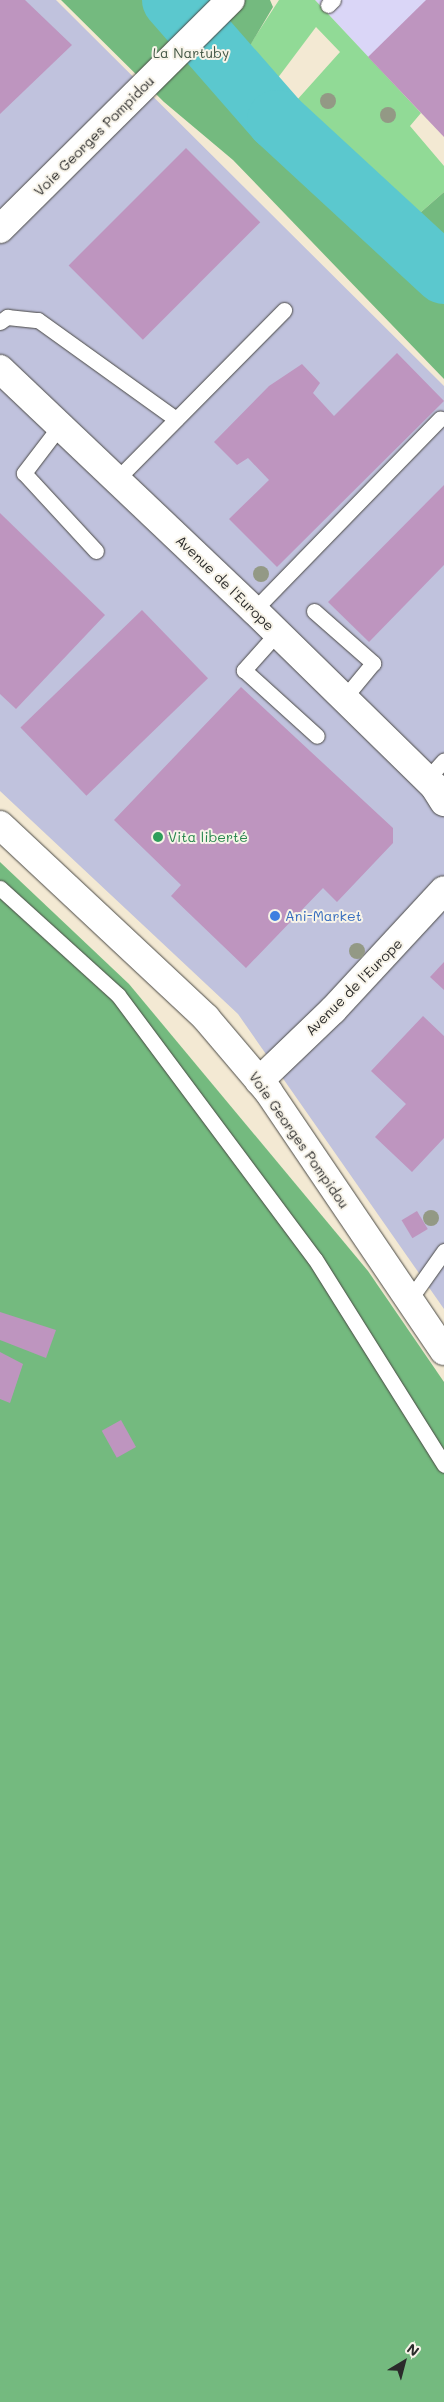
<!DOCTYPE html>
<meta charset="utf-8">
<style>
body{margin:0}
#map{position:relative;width:444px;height:2402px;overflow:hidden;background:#f3e9d3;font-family:Mali,sans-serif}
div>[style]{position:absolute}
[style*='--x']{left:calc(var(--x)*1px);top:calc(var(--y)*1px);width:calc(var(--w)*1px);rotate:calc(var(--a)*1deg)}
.built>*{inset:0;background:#dad6f7}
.industrial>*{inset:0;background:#c0c2dd}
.green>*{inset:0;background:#91da96}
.forest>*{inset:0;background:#74ba7f}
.river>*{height:60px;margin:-30px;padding:0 30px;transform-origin:30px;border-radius:30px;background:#5bc8ce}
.building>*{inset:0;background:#be95bf;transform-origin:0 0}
.roads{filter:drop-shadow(0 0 1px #494844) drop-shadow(0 0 1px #494844)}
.service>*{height:15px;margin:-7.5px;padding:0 7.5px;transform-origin:7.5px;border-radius:7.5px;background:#fff}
.minor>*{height:28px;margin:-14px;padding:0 14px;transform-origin:14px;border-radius:14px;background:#fff}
.tertiary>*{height:28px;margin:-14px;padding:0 14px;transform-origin:14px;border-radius:14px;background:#fff}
.trees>*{width:16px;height:16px;margin:-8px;border-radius:50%;background:#939985}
.dots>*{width:14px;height:14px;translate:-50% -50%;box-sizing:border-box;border:2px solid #f7f3e8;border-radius:50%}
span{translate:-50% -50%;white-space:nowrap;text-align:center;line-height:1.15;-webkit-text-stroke:4px #f7f3e8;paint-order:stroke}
.park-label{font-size:14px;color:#445746}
.street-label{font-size:14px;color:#2b2b2b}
.leisure-label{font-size:14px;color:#27864d}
.left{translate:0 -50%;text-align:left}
.shop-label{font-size:14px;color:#366cbe}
.north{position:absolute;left:379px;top:2337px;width:50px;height:50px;-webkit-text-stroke:4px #f7f3e8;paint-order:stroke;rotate:37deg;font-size:14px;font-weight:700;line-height:20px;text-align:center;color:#2b2b2b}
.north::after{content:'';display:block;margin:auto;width:18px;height:22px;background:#2b2b2b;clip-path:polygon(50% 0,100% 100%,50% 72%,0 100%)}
</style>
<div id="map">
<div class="built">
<i style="clip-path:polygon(315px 0,444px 0,368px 57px)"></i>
</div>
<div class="industrial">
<i style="clip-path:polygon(0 0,56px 0,444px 386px,444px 1309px,238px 1014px,0 791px)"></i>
</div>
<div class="green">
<i style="clip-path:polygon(279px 0,315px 0,421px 113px,410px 126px,444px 166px,444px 192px,404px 227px,288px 110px,340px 52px,316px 27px,268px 91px,244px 54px)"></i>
</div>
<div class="forest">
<i style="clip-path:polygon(61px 0,270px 0,273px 7px,245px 54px,268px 91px,404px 227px,444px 192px,444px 379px,233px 160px,164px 102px)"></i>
<i style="clip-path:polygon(0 862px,129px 984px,368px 1271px,444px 1382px,444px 2402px,0 2402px)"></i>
</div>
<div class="river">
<i style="--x:172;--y:0;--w:159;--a:48.8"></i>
<i style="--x:277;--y:120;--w:227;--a:42.7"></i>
</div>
<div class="building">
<i style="clip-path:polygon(0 0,25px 0,72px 45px,0 114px)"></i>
<i style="clip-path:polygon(426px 0,444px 0,444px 137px,368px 57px)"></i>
<i style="left:186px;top:148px;width:105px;height:166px;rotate:45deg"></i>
<i style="clip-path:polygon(397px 353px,444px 401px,277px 567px,229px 519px,269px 480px,248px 458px,237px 465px,214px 442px,269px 386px,302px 364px,320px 383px,313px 393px,334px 416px)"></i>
<i style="clip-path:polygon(444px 485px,444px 565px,369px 642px,328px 602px)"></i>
<i style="clip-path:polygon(0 513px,105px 615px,16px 709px,0 694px)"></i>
<i style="left:142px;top:610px;width:95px;height:169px;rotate:46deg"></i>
<i style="clip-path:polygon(241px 687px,393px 828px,393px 843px,337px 902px,323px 888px,246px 968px,171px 896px,181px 885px,114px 820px)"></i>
<i style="clip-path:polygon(444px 962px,444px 990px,430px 977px)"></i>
<i style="clip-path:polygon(423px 1016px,444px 1036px,444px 1138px,412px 1172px,375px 1137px,406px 1104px,371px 1071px)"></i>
<i style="left:417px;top:1211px;width:21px;height:18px;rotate:59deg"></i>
<i style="clip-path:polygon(0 1312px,56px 1330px,46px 1358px,0 1340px)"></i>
<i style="clip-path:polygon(0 1352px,23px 1364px,10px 1403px,0 1399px)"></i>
<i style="left:121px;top:1420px;width:31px;height:22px;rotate:61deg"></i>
</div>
<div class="roads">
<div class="service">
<i style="--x:328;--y:5;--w:7;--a:-45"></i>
<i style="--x:0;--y:322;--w:9;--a:-36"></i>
<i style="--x:7;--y:317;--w:31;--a:6"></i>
<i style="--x:38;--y:320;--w:170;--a:35.7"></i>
<i style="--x:59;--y:427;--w:58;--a:127.3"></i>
<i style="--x:24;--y:473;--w:106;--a:47.3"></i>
<i style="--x:116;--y:480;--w:239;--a:-45.3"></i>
<i style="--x:254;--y:610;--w:267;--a:-45.8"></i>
<i style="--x:314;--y:611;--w:79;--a:41.4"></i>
<i style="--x:373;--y:663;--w:45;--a:129.6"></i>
<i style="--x:277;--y:633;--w:50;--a:131.7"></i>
<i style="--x:244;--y:670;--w:98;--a:42.1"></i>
<i style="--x:427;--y:779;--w:25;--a:-48"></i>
<i style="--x:0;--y:888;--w:159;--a:42.2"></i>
<i style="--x:118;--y:995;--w:329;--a:53.3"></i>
<i style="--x:315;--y:1259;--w:243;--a:57.9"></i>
<i style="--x:410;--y:1299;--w:59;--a:-54.7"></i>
</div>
<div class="minor">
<i style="--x:0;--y:369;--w:350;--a:43.5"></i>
<i style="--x:254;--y:610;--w:252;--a:44.4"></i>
<i style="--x:434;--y:786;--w:19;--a:58"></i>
<i style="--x:259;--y:1081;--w:103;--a:-43.8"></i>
<i style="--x:333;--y:1010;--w:163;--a:-47.2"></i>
</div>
<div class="tertiary">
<i style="--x:0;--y:229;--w:325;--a:-44.8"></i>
<i style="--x:0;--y:825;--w:282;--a:43.1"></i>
<i style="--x:206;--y:1018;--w:96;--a:49.7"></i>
<i style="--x:268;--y:1091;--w:314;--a:55.9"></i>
</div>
</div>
<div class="trees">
<i style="left:328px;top:101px"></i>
<i style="left:388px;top:115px"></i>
<i style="left:261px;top:574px"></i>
<i style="left:357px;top:951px"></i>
<i style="left:431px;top:1218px"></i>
</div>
<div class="dots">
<i style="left:158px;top:837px;background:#2e9e5b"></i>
<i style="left:275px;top:916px;background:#3f7fe0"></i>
</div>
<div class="park-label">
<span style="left:191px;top:53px">La Nartuby</span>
</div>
<div class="street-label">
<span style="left:94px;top:136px;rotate:-45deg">Voie Georges Pompidou</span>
<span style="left:225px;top:583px;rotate:44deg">Avenue de l'Europe</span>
<span style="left:354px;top:987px;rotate:-45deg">Avenue de l'Europe</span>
<span style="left:299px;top:1140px;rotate:55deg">Voie Georges Pompidou</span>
</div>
<div class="leisure-label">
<span class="left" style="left:168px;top:837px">Vita liberté</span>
</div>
<div class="shop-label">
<span class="left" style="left:285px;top:916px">Ani-Market</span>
</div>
<div class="north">N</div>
</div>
